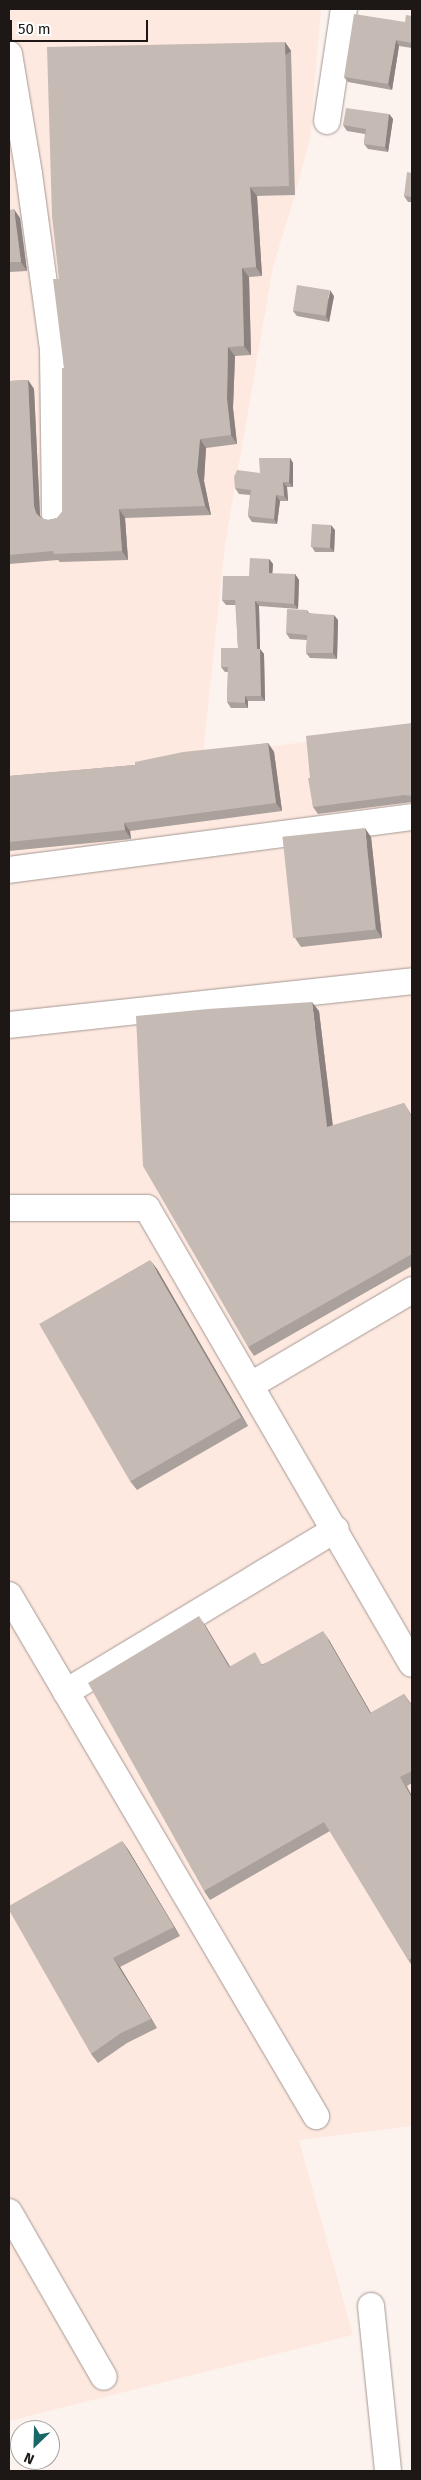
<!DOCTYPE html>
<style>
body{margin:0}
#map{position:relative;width:421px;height:2480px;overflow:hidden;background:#fdf3ee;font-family:"Fira Sans",sans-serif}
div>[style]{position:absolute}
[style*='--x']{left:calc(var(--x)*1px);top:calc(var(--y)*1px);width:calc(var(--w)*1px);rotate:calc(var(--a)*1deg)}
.built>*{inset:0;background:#fee9e0}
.roads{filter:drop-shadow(0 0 1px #a49893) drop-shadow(0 0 1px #a49893)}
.minor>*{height:26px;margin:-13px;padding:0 13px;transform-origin:13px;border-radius:13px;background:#fff}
.wall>*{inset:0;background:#aaa09c}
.shaded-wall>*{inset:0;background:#8b827f;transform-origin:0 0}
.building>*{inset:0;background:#c6bab5;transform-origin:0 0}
span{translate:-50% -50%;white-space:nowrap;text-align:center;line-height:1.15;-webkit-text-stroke:5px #fff;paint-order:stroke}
.frame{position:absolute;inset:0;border:10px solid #1d1816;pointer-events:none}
.north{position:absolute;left:10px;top:2420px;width:50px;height:50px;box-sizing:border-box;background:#fff;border:1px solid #a5a3a2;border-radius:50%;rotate:204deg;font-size:14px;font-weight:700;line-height:20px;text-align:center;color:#1d1816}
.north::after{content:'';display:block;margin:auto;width:18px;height:22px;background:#196767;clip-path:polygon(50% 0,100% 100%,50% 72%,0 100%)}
.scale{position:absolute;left:10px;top:20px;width:138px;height:22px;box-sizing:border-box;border:2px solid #1d1816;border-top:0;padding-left:6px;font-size:15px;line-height:18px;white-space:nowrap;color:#1d1816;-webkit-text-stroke:4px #fff;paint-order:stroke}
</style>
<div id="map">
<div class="built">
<i style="clip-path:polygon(9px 9px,321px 10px,310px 139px,295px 195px,273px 267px,225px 545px,203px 755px,412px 728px,412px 2126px,299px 2140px,353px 2335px,9px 2421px)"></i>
</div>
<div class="roads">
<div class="minor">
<i style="--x:9;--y:54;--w:122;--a:80.5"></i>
<i style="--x:29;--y:174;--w:178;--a:82.2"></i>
<i style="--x:53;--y:350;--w:164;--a:89.3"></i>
<i style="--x:327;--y:121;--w:113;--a:-81.4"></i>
<i style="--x:9;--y:870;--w:406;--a:-7.5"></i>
<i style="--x:9;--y:1025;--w:405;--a:-6.2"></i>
<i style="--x:9;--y:1208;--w:138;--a:0"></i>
<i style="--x:147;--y:1208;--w:527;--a:59.84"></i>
<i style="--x:251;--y:1385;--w:187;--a:-30.5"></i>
<i style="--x:9;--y:1595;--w:605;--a:59.49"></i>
<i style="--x:66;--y:1692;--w:315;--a:-31.1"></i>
<i style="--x:9;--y:2212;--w:190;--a:60.1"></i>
<i style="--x:371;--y:2306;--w:166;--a:84.1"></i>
</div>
</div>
<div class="wall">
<i style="clip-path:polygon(412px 16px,412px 48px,399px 46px,392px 90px,348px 82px,344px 77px,405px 22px)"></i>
<i style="clip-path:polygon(285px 42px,291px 51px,295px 195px,257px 196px,262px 276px,249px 277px,251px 355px,235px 356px,233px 408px,237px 444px,206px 448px,204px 481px,211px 515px,125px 518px,128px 560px,60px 562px,58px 560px,9px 564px,9px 381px,28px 380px,34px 389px,40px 515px,41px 518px,48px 520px,57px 518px,62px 512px,64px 368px,59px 279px)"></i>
<i style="clip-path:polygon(389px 114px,393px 119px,388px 152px,368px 149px,364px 144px,365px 134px,347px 131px,343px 125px)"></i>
<i style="clip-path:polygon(412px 173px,412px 202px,408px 202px,404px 196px)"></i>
<i style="clip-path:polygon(9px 210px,20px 218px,27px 271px,9px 272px)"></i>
<i style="clip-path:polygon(334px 296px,329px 322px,297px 316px,293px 311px)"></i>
<i style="clip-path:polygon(290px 458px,293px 463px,293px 487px,287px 487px,288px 501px,280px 501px,277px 524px,252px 522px,248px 516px,250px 495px,239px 494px,235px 488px,260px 473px)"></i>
<i style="clip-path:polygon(335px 530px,334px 552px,315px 552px,312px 547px)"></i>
<i style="clip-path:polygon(269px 559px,273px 564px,272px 574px,295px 574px,299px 580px,298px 609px,259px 606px,260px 649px,264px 654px,265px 701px,248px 701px,248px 708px,231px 708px,227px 702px,228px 672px,225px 672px,221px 667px,238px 648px,236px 605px,226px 605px,222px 600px)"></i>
<i style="clip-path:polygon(307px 610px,309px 613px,338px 620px,337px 659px,310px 658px,306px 653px,307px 640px,290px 639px,286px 633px)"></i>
<i style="clip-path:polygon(412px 723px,412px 802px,318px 814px,313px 807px,310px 778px)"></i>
<i style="clip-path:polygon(268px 743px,274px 752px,282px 811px,130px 831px,131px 839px,9px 851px,9px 776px,135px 765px)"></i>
<i style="clip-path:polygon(371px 837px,382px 938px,301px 947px,295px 938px)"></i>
<i style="clip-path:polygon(319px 1011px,333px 1126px,404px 1103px,412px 1116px,412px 1266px,254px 1356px,248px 1347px)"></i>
<i style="clip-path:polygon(157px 1269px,248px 1426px,137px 1490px,130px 1481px)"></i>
<i style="clip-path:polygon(205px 1625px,230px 1666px,263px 1664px,329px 1640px,371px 1713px,404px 1694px,412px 1705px,412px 1783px,407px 1786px,412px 1796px,412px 1966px,330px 1831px,210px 1900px,204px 1891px)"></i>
<i style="clip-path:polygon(122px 1841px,129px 1851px,180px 1936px,120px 1967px,157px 2028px,127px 2043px,98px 2063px,91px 2054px)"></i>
</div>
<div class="shaded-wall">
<i style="clip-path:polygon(396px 40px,399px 46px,392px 90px,388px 84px)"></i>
<i style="left:285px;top:42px;width:11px;height:144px;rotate:56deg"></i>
<i style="clip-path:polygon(389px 114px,393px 119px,388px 152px,385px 147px)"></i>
<i style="clip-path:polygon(250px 187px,257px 196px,262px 276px,256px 267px)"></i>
<i style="clip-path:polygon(14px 209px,20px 218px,27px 271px,21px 262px)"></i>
<i style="clip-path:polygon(242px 268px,249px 277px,251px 355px,244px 346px)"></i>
<i style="clip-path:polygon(330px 290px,334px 296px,329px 322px,326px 316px)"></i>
<i style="clip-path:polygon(228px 347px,235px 356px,233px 408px,237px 444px,231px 435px,227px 399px)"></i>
<i style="clip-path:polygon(28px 380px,34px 389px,40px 515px,42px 522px,36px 513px,34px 506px)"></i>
<i style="clip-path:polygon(200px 439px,206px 448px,204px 481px,211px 515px,205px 506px,197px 472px)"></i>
<i style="clip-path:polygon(290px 458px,293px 463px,293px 487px,289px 482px)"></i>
<i style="clip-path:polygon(283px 482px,287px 487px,288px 501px,284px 496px)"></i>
<i style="clip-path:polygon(276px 495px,280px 501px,277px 524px,274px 519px)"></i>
<i style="clip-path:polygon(119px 509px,125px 518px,128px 560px,122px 551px)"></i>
<i style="clip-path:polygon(331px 525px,335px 530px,334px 552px,330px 547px)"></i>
<i style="clip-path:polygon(269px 559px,273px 564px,272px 579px,269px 573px)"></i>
<i style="clip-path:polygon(295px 574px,299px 580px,298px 609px,294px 604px)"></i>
<i style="clip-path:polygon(255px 601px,259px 606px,260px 649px,264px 654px,265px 701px,261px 696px,257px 649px)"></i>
<i style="clip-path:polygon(334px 615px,338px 620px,337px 659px,333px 653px)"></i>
<i style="clip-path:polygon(245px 696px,248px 701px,248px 708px,245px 703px)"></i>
<i style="clip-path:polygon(268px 743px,274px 752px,282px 811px,276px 803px)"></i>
<i style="clip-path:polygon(124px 823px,130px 831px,131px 839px,125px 830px)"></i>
<i style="clip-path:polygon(365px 828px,371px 837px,382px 938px,376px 929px)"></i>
<i style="clip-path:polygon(312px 1002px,319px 1011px,334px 1137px,327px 1127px)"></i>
<i style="clip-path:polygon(150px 1260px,157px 1269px,248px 1426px,242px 1417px)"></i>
<i style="clip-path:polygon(199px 1616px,205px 1625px,235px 1676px,229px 1667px)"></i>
<i style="clip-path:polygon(323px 1631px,329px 1640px,376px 1722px,370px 1713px)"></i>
<i style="clip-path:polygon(400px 1777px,412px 1796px,412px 1798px)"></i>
<i style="clip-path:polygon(122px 1841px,129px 1851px,180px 1936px,174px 1927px)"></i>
<i style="clip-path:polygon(113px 1958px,120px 1967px,157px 2028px,151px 2019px)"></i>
</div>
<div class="building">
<i style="clip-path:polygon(354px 14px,405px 22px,406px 15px,412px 16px,412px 43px,396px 40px,388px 84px,344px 77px)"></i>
<i style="clip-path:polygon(285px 42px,289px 186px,250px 187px,256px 267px,242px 268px,244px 346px,228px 347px,227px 399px,231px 435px,200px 439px,197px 472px,205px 506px,119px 509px,122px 551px,54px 554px,53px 551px,9px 555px,9px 381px,28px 380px,34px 506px,36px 513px,41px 518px,48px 520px,57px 518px,62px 512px,62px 368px,64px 368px,53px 279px,59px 279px,52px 216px,47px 47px)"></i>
<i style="clip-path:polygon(346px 108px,389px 114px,385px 147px,364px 144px,366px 129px,343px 125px)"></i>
<i style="clip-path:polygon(407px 172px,412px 173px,412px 197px,404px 196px)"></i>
<i style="clip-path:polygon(14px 209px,21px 262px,9px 262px,9px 210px)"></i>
<i style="left:297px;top:285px;width:33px;height:26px;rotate:9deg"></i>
<i style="clip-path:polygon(259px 458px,290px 458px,289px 482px,283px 482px,284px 496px,276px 495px,274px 519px,248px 516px,251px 490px,235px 488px,234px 477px,237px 470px,260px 473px)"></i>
<i style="left:312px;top:524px;width:19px;height:23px;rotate:3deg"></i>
<i style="clip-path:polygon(250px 558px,269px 559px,269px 573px,295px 574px,294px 604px,255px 601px,257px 649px,260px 649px,261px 696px,245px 696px,245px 703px,227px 702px,228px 667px,221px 667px,221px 648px,238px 648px,235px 600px,222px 600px,223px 576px,249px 576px)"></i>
<i style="clip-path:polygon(287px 609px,307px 610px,307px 613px,334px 615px,333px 653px,306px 653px,307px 635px,286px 633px)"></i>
<i style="clip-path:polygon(412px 723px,412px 796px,405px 795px,313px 807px,308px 778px,310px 778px,306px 736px)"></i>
<i style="clip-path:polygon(268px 743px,276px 803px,124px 823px,125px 830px,9px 842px,9px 776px,135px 765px,135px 762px,183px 752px)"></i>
<i style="left:365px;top:828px;width:102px;height:83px;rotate:84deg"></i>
<i style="clip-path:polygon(312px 1002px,327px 1127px,404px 1103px,412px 1118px,412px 1254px,248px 1347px,143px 1166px,136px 1016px,208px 1009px)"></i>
<i style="left:150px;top:1260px;width:182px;height:128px;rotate:60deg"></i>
<i style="clip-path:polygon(199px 1616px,229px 1667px,255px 1652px,262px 1665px,323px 1631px,370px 1713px,404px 1694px,412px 1707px,412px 1771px,400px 1777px,412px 1798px,412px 1958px,408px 1960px,324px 1822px,204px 1891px,88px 1683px)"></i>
<i style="clip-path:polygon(122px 1841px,174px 1927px,113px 1958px,151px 2019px,121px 2033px,91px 2054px,9px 1910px,9px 1906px)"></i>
</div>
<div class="frame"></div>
<div class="north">N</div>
<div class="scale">50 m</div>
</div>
